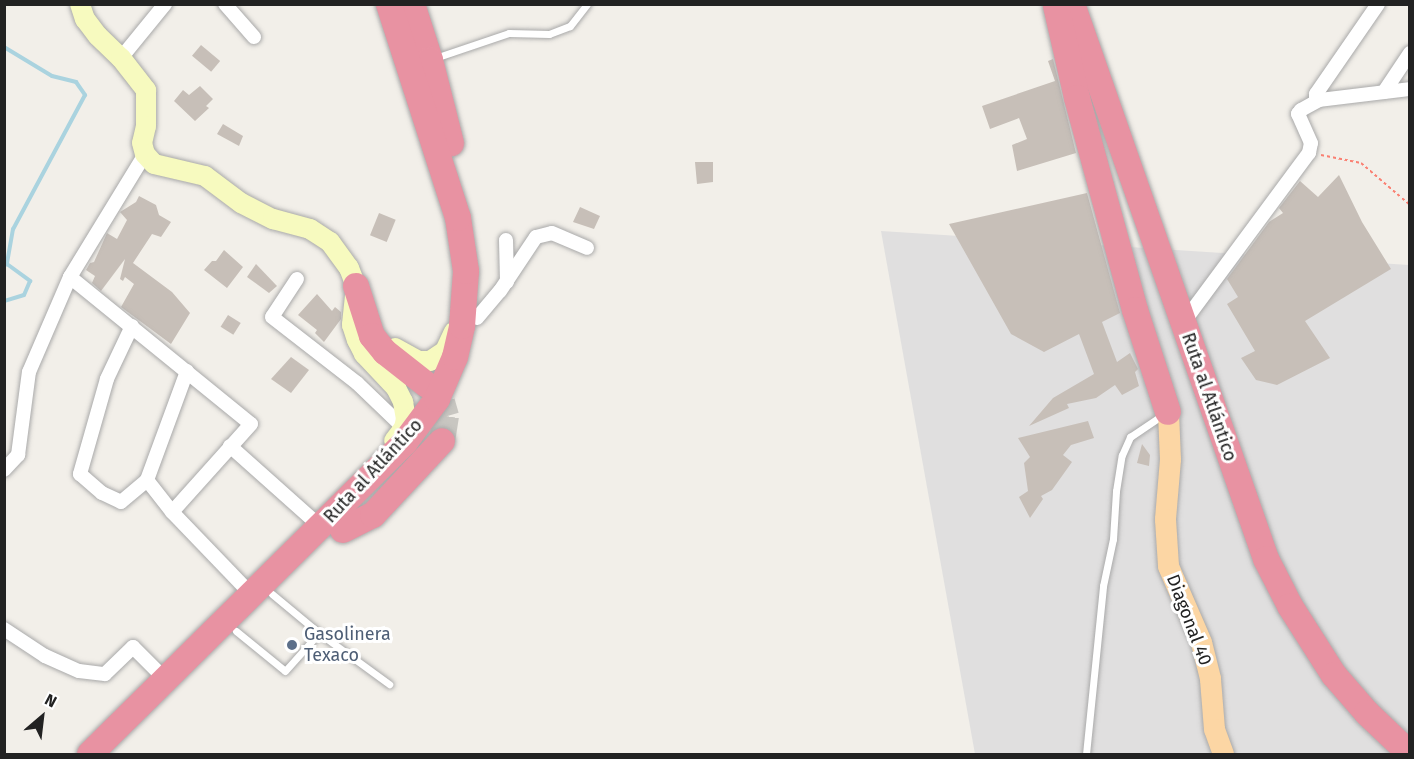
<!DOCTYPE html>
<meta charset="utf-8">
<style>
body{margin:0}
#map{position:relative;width:1414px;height:759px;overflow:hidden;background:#f2efe9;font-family:"Fira Sans",sans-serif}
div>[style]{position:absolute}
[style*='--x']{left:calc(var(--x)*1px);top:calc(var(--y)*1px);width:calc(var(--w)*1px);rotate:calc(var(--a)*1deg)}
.residential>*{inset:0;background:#e0dfdf}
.stream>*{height:4px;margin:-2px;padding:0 2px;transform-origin:2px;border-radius:2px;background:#aad3df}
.building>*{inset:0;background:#c7bfb8;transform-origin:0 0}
.highway-tunnel>*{height:26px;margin-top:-13px;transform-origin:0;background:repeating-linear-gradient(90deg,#c8c6c1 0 26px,transparent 0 39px)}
.path>*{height:2px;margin-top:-1px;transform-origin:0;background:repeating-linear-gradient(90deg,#fa8072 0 3px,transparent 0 6px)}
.roads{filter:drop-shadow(0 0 2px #a9a9a9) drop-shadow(0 0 2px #a9a9a9)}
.lane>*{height:7px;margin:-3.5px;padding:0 3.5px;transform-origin:3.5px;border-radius:3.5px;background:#fff}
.street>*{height:14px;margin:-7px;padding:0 7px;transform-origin:7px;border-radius:7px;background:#fff}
.secondary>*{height:20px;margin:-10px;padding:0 10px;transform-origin:10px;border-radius:10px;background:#f7fabf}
.primary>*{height:21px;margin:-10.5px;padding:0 10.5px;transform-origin:10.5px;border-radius:10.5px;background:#fcd6a4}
.highway>*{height:26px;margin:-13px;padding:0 13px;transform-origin:13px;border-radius:13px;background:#e892a2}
.dots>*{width:16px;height:16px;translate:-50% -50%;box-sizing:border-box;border:3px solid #fff;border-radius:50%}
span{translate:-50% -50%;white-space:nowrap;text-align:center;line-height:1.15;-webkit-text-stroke:6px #fff;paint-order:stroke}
.street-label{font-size:18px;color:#222}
.service-label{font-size:18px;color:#4e5e75}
.left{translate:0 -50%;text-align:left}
.frame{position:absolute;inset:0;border:6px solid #222;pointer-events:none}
.north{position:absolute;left:12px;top:687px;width:60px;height:60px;-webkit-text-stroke:4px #fff;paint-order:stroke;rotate:28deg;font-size:16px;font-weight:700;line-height:24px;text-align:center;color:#222}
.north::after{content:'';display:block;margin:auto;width:21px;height:27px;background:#222;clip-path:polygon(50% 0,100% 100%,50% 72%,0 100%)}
</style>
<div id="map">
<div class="residential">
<i style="clip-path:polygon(881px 231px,1409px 265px,1409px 754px,975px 754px)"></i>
</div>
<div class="stream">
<i style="--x:4;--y:47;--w:56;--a:31.1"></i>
<i style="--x:52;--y:76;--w:25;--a:14"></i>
<i style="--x:76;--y:82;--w:16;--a:55"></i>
<i style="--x:85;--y:95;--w:152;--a:118.2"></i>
<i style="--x:13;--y:229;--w:36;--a:100"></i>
<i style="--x:7;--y:264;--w:29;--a:36"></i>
<i style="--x:30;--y:281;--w:15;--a:113"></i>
<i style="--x:24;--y:295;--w:21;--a:163"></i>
</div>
<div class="building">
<i style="left:201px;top:45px;width:25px;height:14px;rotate:40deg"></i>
<i style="clip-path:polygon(1053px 59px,1076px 153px,1017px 171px,1012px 145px,1027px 139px,1019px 118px,990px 129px,982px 106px,1055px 81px,1048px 61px)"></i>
<i style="clip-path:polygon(200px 86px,213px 99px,206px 106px,209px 108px,195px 121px,174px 101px,183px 90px,189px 95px)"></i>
<i style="clip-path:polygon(223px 124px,243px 136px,239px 146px,217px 134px)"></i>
<i style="clip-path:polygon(695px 162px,713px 162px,713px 182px,697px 184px)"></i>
<i style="clip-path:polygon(1339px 175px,1362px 222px,1391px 269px,1305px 321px,1330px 358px,1277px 385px,1256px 380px,1241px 358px,1255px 351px,1227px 304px,1238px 297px,1227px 279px,1269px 222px,1283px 213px,1279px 208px,1300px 181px,1318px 197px)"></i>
<i style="clip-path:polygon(1087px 193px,1120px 313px,1102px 322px,1117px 362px,1130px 353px,1138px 369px,1135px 372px,1139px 386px,1122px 395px,1115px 385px,1096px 398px,1067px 404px,1069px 408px,1029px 426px,1053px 398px,1094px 374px,1079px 334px,1044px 352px,1011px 334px,949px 224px)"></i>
<i style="clip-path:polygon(139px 196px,156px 205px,159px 215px,171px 222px,161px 237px,152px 234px,133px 263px,172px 292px,190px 313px,171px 344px,121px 307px,134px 284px,125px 277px,123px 281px,120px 279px,125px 259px,101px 291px,92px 283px,95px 276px,86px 270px,90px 263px,94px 262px,107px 233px,117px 239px,127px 220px,120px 212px,136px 202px)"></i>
<i style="clip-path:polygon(580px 207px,600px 216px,594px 229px,573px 222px)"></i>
<i style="left:379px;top:213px;width:18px;height:24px;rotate:22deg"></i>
<i style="clip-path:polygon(224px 250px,243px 267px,227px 288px,204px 270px,212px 261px,216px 261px)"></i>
<i style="clip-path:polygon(256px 264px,277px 286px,269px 293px,247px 277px)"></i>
<i style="clip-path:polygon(317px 294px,332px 311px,335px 307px,341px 312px,341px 319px,324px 342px,315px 333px,317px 330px,298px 315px)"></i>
<i style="left:228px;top:315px;width:15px;height:14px;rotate:32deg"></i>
<i style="clip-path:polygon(291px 357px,309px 370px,291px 393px,271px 379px)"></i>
<i style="clip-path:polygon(1088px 421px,1094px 438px,1071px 445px,1063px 455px,1072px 462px,1052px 490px,1041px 496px,1043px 499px,1030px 518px,1019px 497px,1028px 491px,1024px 463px,1030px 457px,1018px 438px)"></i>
<i style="clip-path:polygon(1142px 444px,1150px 455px,1149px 466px,1137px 463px)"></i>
</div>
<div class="highway-tunnel">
<i style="--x:427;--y:385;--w:23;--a:49"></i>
<i style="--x:442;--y:402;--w:15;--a:74"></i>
<i style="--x:446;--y:416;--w:25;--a:99"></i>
</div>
<div class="path">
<i style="--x:1321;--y:155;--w:41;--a:11.3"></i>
<i style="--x:1361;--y:163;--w:65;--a:40.6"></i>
</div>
<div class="roads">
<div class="lane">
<i style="--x:435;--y:58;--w:78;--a:-18.7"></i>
<i style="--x:509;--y:33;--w:40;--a:1.4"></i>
<i style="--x:549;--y:34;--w:22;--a:-21"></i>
<i style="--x:570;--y:26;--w:28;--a:-52"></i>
<i style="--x:272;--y:594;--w:61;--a:39.7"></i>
<i style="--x:319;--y:633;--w:87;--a:36.1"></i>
<i style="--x:236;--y:631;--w:63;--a:39.2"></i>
<i style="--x:285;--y:671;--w:51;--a:-48.2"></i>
<i style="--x:1086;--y:754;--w:169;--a:-84.2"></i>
<i style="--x:1103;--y:586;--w:48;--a:-78"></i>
<i style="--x:1113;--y:539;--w:48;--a:-86.4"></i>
<i style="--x:1116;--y:491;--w:36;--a:-81"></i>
<i style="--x:1122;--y:455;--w:20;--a:-66"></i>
<i style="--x:1130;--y:437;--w:40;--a:-34"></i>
</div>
<div class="street">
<i style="--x:225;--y:4;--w:44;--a:48.7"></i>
<i style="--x:121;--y:58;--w:70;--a:-50.8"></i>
<i style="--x:1384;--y:92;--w:47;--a:-56.3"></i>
<i style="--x:1316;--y:101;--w:7;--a:-90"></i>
<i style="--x:1316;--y:94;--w:109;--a:-55.4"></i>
<i style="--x:506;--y:240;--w:42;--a:88.6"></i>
<i style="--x:70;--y:277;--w:233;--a:39.1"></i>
<i style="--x:251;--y:424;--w:118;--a:131.9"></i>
<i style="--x:297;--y:279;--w:45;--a:123.3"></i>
<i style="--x:272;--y:317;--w:108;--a:37.8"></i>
<i style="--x:357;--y:383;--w:65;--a:43.8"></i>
<i style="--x:477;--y:318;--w:35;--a:-50"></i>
<i style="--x:500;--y:291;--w:65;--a:-56.3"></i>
<i style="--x:536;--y:237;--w:16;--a:-14"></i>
<i style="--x:552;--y:233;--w:38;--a:23"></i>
<i style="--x:1183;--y:323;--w:212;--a:-53.5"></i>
<i style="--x:1309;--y:153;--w:10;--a:-79"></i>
<i style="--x:1311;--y:143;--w:32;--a:-114"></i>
<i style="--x:1298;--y:114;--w:5;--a:-53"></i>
<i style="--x:1301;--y:110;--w:21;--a:-29"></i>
<i style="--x:1319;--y:100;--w:92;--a:-6.9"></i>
<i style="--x:132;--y:326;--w:59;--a:115.3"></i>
<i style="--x:107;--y:379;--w:99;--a:105.9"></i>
<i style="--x:80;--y:474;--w:29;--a:41"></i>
<i style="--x:102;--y:493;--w:21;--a:25"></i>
<i style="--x:121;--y:502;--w:34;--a:-40"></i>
<i style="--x:147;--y:480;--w:116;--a:-69.8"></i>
<i style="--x:230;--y:446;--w:122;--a:41.7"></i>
<i style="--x:4;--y:470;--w:21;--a:-47"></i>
<i style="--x:18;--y:455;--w:84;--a:-82.5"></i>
<i style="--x:29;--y:372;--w:103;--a:-66.7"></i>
<i style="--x:70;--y:277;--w:144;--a:-58.6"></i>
<i style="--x:147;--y:480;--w:41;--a:52"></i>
<i style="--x:172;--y:512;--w:115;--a:46.1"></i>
<i style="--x:4;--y:629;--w:49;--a:33.4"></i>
<i style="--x:45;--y:656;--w:37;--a:24"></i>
<i style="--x:79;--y:671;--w:26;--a:7"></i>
<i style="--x:105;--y:674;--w:39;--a:-44"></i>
<i style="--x:133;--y:647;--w:47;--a:45"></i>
</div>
<div class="secondary">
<i style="--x:80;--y:4;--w:16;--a:72"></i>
<i style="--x:85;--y:19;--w:21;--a:53"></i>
<i style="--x:98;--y:36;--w:32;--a:44"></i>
<i style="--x:121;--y:58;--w:41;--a:52"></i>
<i style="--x:146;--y:90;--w:36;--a:90"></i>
<i style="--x:146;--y:126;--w:17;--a:103"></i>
<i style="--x:142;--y:143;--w:11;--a:75"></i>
<i style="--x:145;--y:154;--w:13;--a:48"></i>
<i style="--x:154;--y:164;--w:52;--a:13.2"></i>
<i style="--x:205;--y:176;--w:45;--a:36.9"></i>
<i style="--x:241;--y:203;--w:36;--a:27"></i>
<i style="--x:273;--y:219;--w:38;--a:15"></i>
<i style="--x:310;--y:229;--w:24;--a:33"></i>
<i style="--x:330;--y:242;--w:32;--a:54"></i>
<i style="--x:349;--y:268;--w:19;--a:69"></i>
<i style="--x:356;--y:286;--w:39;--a:96"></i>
<i style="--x:352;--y:325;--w:16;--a:72"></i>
<i style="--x:357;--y:340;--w:16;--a:63"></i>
<i style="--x:364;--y:354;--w:47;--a:46.7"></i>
<i style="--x:396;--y:388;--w:16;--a:63"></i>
<i style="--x:403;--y:402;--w:17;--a:80"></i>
<i style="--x:406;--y:419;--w:9;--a:103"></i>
<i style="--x:404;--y:428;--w:16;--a:128"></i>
<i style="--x:395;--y:348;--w:26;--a:29"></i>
<i style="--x:418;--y:361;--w:12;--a:0"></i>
<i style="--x:430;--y:361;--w:18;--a:-34"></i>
<i style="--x:445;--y:351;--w:21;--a:-65"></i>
</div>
<div class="primary">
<i style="--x:1168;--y:412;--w:47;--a:87.6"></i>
<i style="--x:1170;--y:459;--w:60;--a:94.8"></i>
<i style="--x:1165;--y:519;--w:47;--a:86.3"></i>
<i style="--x:1168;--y:566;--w:83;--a:66.5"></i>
<i style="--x:1201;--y:642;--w:38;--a:76"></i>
<i style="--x:1210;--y:679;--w:50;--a:85.4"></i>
<i style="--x:1214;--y:729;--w:27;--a:70"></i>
</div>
<div class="highway">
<i style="--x:412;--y:4;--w:59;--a:72.2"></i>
<i style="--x:430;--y:60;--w:86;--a:75.8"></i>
<i style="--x:1072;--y:4;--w:588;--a:70.73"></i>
<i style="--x:1266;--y:559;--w:53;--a:62.9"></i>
<i style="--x:1290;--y:606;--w:82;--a:57.5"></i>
<i style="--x:1334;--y:675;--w:50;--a:49"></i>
<i style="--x:1367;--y:713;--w:59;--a:43.6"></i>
<i style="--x:1056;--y:6;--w:94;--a:77.1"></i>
<i style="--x:1077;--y:98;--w:220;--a:74.7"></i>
<i style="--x:1135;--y:310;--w:107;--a:72.1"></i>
<i style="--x:356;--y:286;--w:52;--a:72.3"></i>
<i style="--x:372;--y:336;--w:21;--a:51"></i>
<i style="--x:385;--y:352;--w:53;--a:38.2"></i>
<i style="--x:343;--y:530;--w:34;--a:-27"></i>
<i style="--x:373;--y:515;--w:101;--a:-47"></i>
<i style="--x:90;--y:754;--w:443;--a:-44.7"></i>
<i style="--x:405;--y:442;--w:54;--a:-53.3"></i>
<i style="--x:437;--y:399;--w:46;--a:-66.8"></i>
<i style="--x:455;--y:357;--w:32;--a:-77"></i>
<i style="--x:462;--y:326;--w:55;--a:-85.8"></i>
<i style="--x:466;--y:271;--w:54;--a:-98.6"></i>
<i style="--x:458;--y:218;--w:225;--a:-107.9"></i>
</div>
</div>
<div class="dots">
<i style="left:292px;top:645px;background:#5c6f8a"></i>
</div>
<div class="street-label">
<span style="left:1209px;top:397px;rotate:71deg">Ruta al Atlántico</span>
<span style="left:373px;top:471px;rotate:-47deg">Ruta al Atlántico</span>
<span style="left:1189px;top:620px;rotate:69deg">Diagonal 40</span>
</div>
<div class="service-label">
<span class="left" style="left:304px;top:645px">Gasolinera<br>Texaco</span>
</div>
<div class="frame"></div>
<div class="north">N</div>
</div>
